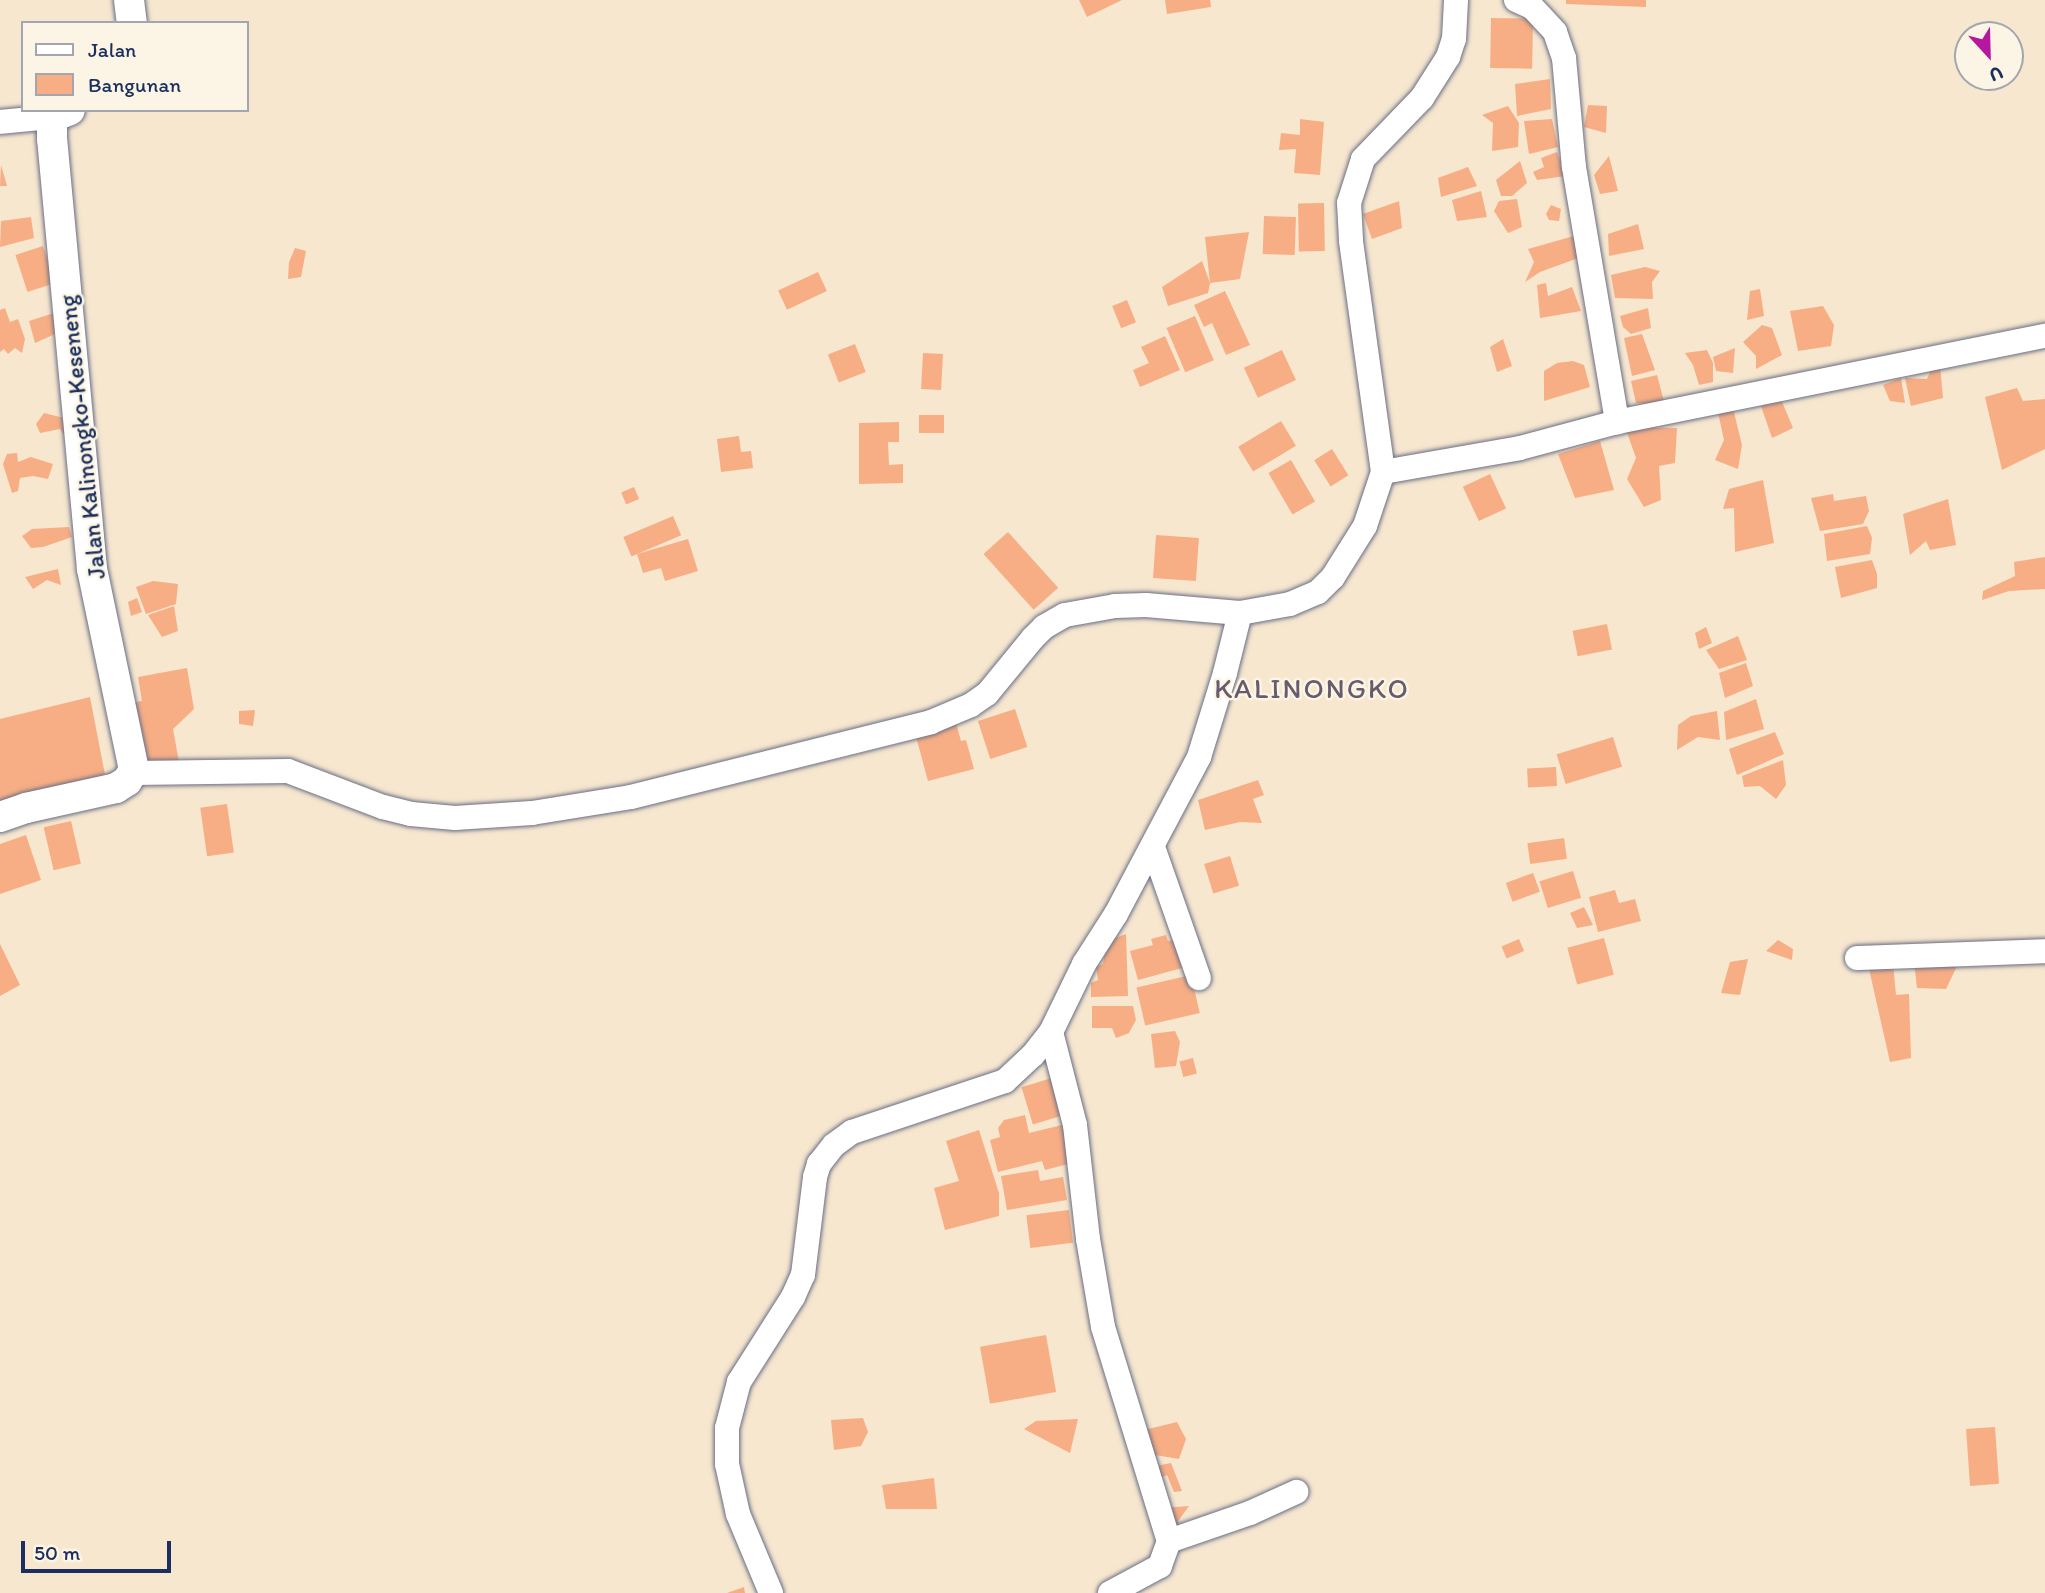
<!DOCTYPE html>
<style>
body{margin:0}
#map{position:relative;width:2045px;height:1593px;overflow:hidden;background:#f7e7cf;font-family:Itim,sans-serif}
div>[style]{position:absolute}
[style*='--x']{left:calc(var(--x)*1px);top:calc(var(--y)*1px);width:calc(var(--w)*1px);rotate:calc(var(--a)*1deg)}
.building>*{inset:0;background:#f7ae85;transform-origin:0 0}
.roads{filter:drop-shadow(0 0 2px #686f86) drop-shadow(0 0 2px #686f86)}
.minor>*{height:24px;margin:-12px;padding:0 12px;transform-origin:12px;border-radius:12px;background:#fff}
.tertiary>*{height:30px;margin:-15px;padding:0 15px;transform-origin:15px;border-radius:15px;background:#fff}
span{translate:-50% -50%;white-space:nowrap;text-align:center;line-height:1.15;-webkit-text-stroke:5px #fcf5e5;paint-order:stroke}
.street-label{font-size:24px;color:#1b2f5e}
.quarter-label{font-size:28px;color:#685b6c;letter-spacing:2px}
.legend{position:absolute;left:21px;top:21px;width:228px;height:91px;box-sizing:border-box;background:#fcf5e5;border:2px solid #a2a6af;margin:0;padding:9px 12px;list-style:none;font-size:21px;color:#1b2f5e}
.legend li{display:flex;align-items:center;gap:14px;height:35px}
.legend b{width:35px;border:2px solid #a2a6af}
.north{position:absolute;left:1954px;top:21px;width:70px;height:70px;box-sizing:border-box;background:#fcf5e5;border:2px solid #a2a6af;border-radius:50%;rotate:158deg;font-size:19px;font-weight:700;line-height:28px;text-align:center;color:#1b2f5e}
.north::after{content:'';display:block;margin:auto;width:24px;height:32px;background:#b5179e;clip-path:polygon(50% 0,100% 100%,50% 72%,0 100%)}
.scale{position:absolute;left:21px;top:1541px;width:150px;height:32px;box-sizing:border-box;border:4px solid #1b2f5e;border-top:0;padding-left:9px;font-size:21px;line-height:24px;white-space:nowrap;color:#1b2f5e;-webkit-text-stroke:5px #fcf5e5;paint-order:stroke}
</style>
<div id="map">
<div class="building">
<i style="clip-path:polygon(1079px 0,1122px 0,1087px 17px)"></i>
<i style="clip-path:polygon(1165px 0,1210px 0,1211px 7px,1167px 14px)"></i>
<i style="clip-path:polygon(1566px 0,1646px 0,1646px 7px,1566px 4px)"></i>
<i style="left:1491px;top:18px;width:42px;height:50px;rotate:1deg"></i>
<i style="clip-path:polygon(1550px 79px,1551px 109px,1517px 116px,1515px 84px)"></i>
<i style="clip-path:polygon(1588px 105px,1607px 106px,1606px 133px,1584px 127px)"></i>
<i style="clip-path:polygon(1508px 106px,1519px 123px,1518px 147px,1492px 151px,1493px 123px,1482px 115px)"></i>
<i style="clip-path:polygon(1300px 119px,1324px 122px,1320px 175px,1294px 173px,1296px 149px,1279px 150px,1281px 133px,1300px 135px)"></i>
<i style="clip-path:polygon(1552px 119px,1558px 147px,1529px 154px,1524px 121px)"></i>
<i style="clip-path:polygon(1557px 152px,1566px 176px,1537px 180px,1533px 172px,1544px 167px,1541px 158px)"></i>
<i style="clip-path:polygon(1609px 156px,1618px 191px,1600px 194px,1594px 175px)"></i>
<i style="clip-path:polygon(1520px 161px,1527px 183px,1512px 196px,1501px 196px,1496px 180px)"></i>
<i style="clip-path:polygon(1px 165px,7px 186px,0 186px)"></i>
<i style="clip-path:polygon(1468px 167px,1477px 186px,1441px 197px,1438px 178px)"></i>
<i style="clip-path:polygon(1481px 191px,1487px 217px,1457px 221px,1452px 200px)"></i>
<i style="clip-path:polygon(1517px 199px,1522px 227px,1508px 233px,1494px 211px,1499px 201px)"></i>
<i style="clip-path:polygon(1399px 201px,1402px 228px,1372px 239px,1363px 214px)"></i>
<i style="left:1324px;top:203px;width:48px;height:26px;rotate:89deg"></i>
<i style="clip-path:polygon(1551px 205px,1561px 209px,1559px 221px,1549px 220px,1546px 214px)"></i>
<i style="left:1264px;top:216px;width:32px;height:38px;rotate:2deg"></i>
<i style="clip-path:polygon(31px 217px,34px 238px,0 247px,1px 221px)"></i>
<i style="clip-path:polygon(1638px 224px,1644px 249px,1609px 256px,1608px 234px)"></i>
<i style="clip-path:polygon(1249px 232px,1240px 279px,1210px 283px,1205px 237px)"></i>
<i style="clip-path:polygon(1574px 236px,1581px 257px,1540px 272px,1525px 282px,1534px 262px,1528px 249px)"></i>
<i style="left:43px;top:246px;width:39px;height:29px;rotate:72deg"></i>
<i style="clip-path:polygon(295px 248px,306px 251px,301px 277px,288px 279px,289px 262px)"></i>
<i style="clip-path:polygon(1202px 261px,1210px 283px,1208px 293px,1168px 306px,1162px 287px)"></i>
<i style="clip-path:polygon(1645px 267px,1660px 271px,1652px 282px,1653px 299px,1615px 298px,1611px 275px)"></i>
<i style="left:818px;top:272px;width:21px;height:44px;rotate:65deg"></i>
<i style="clip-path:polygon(1546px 283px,1548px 296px,1572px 287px,1581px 311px,1540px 318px,1537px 285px)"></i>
<i style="clip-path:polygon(1760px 289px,1764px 316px,1747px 320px,1750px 291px)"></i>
<i style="clip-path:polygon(1225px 291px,1250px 345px,1226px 355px,1212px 323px,1204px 327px,1194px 305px)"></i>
<i style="left:1127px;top:300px;width:24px;height:16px;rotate:68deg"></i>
<i style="clip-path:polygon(1823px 306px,1834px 325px,1831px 346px,1798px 351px,1790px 311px)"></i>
<i style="clip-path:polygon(5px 308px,10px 322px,18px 319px,25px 339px,22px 353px,15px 348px,8px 354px,4px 349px,0 352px,0 310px)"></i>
<i style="clip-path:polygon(1648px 308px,1651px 328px,1631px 334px,1623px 327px,1620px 316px)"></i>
<i style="clip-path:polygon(54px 313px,64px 330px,35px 343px,29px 321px)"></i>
<i style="left:1195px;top:316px;width:48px;height:31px;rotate:67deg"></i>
<i style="clip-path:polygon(1762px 325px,1772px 328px,1782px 355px,1756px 369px,1756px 356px,1743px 342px)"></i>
<i style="clip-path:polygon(1642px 334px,1655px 370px,1632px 376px,1624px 338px)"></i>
<i style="clip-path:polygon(1165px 336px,1180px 370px,1140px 387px,1133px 370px,1149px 363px,1141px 347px)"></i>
<i style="clip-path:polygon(1503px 339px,1512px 366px,1497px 372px,1490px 347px)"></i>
<i style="left:855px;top:344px;width:30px;height:29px;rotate:69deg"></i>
<i style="clip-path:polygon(1735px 348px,1733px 373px,1716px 371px,1713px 357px)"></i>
<i style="left:1282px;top:350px;width:33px;height:42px;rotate:65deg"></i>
<i style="clip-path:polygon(1707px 350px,1713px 363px,1713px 382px,1699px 385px,1693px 365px,1685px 353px)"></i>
<i style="left:923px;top:353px;width:20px;height:36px;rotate:3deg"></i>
<i style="clip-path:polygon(1573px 361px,1584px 365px,1590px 387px,1544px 401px,1544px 371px,1557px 363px)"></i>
<i style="clip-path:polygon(1940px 365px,1943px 398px,1911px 406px,1905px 378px,1927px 379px,1932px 367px)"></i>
<i style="clip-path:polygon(1657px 375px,1665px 405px,1636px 403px,1631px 381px)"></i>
<i style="clip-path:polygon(1901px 378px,1905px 403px,1890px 401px,1883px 385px)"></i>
<i style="clip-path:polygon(2017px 388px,2023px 401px,2045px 399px,2045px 449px,2002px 470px,1985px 397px)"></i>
<i style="clip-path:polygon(1780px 397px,1793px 428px,1772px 438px,1761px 406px)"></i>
<i style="clip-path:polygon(1732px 404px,1742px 445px,1738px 469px,1715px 460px,1724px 440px,1717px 408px)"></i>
<i style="clip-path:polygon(44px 413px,64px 418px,71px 425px,64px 435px,60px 429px,40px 433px,36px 424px)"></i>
<i style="left:919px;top:415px;width:25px;height:18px"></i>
<i style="left:1281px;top:421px;width:29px;height:50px;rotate:59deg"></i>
<i style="clip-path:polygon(899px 422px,899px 442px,888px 442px,889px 465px,903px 464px,903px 483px,859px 484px,859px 423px)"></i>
<i style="clip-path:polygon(1625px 427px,1677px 428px,1675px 463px,1659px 466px,1661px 500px,1644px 507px,1627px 479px,1636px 458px)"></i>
<i style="clip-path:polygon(739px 436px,741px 452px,751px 451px,753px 468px,721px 472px,717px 439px)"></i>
<i style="clip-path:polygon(1600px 441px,1614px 490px,1575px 498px,1558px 454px)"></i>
<i style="left:1332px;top:449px;width:31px;height:21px;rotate:58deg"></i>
<i style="clip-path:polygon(17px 453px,18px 462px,31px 457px,53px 464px,48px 479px,33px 476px,20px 478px,18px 491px,12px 493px,3px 464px,7px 454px)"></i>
<i style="left:1291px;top:460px;width:48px;height:26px;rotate:60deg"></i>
<i style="left:1490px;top:474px;width:38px;height:30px;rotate:65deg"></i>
<i style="clip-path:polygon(1763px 480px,1774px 543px,1735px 552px,1734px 508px,1723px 509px,1729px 489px)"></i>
<i style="left:634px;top:487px;width:13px;height:14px;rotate:67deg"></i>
<i style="clip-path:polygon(1833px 494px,1834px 501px,1866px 496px,1869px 511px,1863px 524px,1820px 531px,1811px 498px)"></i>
<i style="clip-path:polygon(1948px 499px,1956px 545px,1930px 550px,1926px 541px,1910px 555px,1903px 514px)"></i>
<i style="left:673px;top:516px;width:21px;height:54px;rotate:67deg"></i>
<i style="clip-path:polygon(1867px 526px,1872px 538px,1870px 554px,1827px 561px,1824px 534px)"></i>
<i style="clip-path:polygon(69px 527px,72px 537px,43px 547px,31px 548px,22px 536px,32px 529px)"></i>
<i style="left:1008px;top:532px;width:75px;height:33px;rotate:48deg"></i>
<i style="left:1156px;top:535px;width:43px;height:43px;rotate:4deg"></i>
<i style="clip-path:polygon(688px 539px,698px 571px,665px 581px,661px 568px,643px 573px,637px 554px)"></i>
<i style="clip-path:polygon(2045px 557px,2045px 589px,2009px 591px,1982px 600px,1983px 591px,2015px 576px,2014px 562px)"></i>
<i style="clip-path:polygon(1872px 560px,1877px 574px,1877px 588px,1841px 598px,1835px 567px)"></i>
<i style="clip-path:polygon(58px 569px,61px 585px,47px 580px,33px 589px,25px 577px)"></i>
<i style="clip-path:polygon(153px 581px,178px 584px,176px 604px,146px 614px,136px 587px)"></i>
<i style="clip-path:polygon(137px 598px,142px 612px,131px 616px,128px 602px)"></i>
<i style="clip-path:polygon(174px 606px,178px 631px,162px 637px,148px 615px)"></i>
<i style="left:1607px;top:624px;width:26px;height:35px;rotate:79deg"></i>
<i style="clip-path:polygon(1706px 627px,1712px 643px,1699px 649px,1695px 633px)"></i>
<i style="clip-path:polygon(1738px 636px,1747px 660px,1719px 669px,1706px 650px)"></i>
<i style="clip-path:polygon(1746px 663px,1753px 686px,1725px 698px,1719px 673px)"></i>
<i style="clip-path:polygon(187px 668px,194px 709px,173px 729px,179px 762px,142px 769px,130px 703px,142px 701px,138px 677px)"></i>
<i style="clip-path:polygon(90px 697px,105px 775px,0 803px,0 719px)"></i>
<i style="clip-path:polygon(1756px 699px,1764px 729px,1726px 740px,1724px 712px)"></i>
<i style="left:1015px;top:709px;width:40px;height:39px;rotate:72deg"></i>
<i style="clip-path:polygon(255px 710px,253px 726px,239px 724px,239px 711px)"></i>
<i style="clip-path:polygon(1717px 711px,1720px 740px,1698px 737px,1677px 750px,1678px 725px,1691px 716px)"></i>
<i style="clip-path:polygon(956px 723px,961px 741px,966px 740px,974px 769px,928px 781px,915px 733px)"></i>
<i style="clip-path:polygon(1775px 732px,1784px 754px,1737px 775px,1729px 749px)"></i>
<i style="left:1613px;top:737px;width:31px;height:59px;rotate:73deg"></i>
<i style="clip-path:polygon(1783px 760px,1786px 785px,1776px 799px,1760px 786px,1744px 787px,1742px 776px)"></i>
<i style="left:1556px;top:767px;width:19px;height:29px;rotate:87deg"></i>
<i style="clip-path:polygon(1258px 780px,1264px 795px,1253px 799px,1262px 823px,1240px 822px,1205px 830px,1198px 800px)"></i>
<i style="left:227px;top:804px;width:49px;height:27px;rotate:82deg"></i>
<i style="left:71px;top:821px;width:44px;height:28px;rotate:77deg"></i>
<i style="clip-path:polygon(26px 835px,41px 880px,0 894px,0 844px)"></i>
<i style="left:1564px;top:838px;width:21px;height:37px;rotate:82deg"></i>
<i style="left:1230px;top:856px;width:31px;height:27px;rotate:73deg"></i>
<i style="left:1573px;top:871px;width:28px;height:35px;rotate:73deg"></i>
<i style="left:1533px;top:873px;width:20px;height:29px;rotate:70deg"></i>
<i style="clip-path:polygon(1615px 890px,1619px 903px,1635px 899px,1641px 921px,1598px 932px,1589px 897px)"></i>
<i style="clip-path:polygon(1584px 907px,1593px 925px,1577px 928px,1570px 913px)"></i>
<i style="clip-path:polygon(1126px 934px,1128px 996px,1091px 997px,1091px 983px,1098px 980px,1096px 967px,1103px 964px,1106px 942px)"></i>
<i style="clip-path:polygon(1166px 935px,1168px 941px,1174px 940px,1182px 968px,1138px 980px,1130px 951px,1153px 945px,1151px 939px)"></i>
<i style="left:1604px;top:938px;width:38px;height:38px;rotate:75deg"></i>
<i style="left:1519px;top:939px;width:13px;height:19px;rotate:67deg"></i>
<i style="clip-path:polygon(1778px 940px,1793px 949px,1792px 960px,1766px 951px)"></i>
<i style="clip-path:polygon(0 944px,20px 985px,0 996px)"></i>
<i style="clip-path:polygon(1748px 959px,1740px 995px,1721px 993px,1730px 962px)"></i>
<i style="clip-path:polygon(1914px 961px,1959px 962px,1946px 989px,1917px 988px)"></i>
<i style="clip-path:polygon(1893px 963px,1896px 995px,1909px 994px,1911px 1058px,1890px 1062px,1869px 969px)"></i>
<i style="left:1191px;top:975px;width:39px;height:56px;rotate:77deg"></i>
<i style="clip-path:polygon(1092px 1006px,1133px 1006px,1136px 1020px,1129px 1033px,1116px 1038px,1112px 1028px,1092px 1028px)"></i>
<i style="clip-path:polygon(1175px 1031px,1180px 1042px,1176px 1066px,1155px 1068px,1151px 1034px)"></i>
<i style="left:1193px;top:1058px;width:16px;height:14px;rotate:76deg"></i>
<i style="left:1055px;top:1077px;width:39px;height:35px;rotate:73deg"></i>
<i style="clip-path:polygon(1025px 1115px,1029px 1133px,1062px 1125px,1072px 1163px,1045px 1170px,1042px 1161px,998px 1172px,990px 1140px,1000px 1137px,998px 1128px,1004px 1120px)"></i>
<i style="clip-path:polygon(979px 1130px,999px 1193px,999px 1216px,945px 1230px,934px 1188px,959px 1181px,946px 1141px)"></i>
<i style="clip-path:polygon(1038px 1170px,1040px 1181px,1063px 1177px,1067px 1200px,1007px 1210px,1001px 1176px)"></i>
<i style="left:1069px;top:1210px;width:33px;height:43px;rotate:83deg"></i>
<i style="left:1046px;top:1335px;width:58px;height:67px;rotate:80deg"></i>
<i style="clip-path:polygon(863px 1418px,868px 1432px,861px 1446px,834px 1450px,831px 1420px)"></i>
<i style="clip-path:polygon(1078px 1419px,1070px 1453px,1024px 1429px,1036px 1421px)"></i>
<i style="clip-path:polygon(1177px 1422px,1186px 1439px,1179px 1459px,1149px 1454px,1140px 1431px)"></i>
<i style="left:1995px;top:1427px;width:57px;height:29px;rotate:86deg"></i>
<i style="clip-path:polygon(1171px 1463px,1182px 1491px,1174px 1492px,1167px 1475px,1158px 1479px,1151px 1467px)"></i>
<i style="clip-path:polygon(934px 1478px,937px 1509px,886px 1509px,882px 1485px)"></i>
<i style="clip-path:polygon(1189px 1506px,1174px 1527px,1164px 1508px)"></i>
<i style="clip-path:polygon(744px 1587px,745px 1593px,727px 1593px)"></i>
</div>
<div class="roads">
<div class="minor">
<i style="--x:1516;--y:0;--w:17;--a:24"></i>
<i style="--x:1532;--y:7;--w:34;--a:47"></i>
<i style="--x:1555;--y:32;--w:28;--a:71"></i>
<i style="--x:1564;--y:58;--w:109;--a:84.8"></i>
<i style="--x:1574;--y:167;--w:259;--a:80.4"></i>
<i style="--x:0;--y:122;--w:52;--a:-5.5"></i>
<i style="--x:1383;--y:472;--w:139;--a:-9.9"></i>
<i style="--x:1520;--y:448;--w:100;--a:-15"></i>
<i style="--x:1617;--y:422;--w:437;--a:-11.4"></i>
<i style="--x:133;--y:773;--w:155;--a:-0.7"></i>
<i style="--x:288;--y:771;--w:102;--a:20.8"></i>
<i style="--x:383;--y:807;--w:29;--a:14"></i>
<i style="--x:411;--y:814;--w:44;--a:5.2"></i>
<i style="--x:455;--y:818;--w:77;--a:-3.7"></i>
<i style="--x:532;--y:813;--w:100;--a:-9.2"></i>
<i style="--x:631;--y:797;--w:309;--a:-14"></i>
<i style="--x:931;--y:722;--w:43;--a:-23"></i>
<i style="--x:971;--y:705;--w:19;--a:-35"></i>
<i style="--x:987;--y:694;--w:72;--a:-50.6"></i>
<i style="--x:1033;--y:638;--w:16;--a:-45"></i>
<i style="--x:1044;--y:627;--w:24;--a:-30"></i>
<i style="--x:1065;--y:615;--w:51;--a:-10.2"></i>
<i style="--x:1115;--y:606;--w:31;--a:-2"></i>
<i style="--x:1146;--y:605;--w:94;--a:4.9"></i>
<i style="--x:1153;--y:847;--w:139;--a:70.7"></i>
<i style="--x:1857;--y:958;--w:188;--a:-2.1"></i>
<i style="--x:1051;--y:1032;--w:96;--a:75.5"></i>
<i style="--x:1075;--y:1125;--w:115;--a:83.5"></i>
<i style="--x:1088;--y:1239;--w:89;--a:80.3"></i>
<i style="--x:1103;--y:1327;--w:224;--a:72.9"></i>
<i style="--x:1169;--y:1541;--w:27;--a:110"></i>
<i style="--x:1160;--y:1566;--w:57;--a:151.6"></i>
<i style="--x:1169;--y:1541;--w:86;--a:-19.1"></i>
<i style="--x:1250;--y:1513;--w:51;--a:-24.5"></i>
<i style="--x:771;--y:1593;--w:86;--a:-112.7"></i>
<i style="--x:738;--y:1514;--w:51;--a:-102.4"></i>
<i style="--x:727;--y:1464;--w:36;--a:-90"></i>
<i style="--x:727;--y:1428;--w:48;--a:-75.4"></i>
<i style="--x:739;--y:1382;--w:101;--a:-57.6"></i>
<i style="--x:793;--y:1297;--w:24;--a:-66"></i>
<i style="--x:803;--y:1275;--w:99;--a:-83"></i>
<i style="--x:815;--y:1177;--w:14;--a:-73"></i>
<i style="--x:819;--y:1164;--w:24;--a:-52"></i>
<i style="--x:834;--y:1145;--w:22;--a:-36"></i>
<i style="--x:852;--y:1132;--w:161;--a:-18.4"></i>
<i style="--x:1005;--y:1081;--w:38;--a:-43"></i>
<i style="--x:1033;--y:1055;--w:29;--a:-52"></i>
<i style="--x:1051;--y:1032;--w:76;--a:-64.1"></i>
<i style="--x:1084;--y:964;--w:59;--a:-57.4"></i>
<i style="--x:1116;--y:914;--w:178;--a:-62.1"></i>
<i style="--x:1199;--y:757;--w:88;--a:-72.8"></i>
<i style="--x:1225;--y:673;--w:62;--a:-76"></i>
<i style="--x:1240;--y:613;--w:51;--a:-10.2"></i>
<i style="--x:1290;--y:604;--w:30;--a:-23"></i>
<i style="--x:1318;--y:592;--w:21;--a:-45"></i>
<i style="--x:1333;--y:577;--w:60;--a:-57.9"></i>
<i style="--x:1365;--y:526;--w:57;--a:-71.6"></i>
<i style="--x:1383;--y:472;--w:234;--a:-97.9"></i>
<i style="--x:1351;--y:240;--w:37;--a:-93"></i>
<i style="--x:1349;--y:203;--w:46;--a:-72.3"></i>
<i style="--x:1363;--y:159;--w:85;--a:-46"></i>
<i style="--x:1422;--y:98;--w:49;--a:-57.6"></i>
<i style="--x:1448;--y:57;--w:19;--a:-72"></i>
<i style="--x:1454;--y:39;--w:39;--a:-87"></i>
</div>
<div class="tertiary">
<i style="--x:129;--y:0;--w:23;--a:83"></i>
<i style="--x:0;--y:817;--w:28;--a:-19"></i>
<i style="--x:26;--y:808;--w:92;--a:-12.5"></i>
<i style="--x:116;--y:788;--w:13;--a:-32"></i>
<i style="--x:127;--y:781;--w:13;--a:-58"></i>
<i style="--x:134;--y:770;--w:205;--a:-101.8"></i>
<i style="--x:92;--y:569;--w:432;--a:-95.3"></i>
<i style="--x:52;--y:139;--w:22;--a:-90"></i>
<i style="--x:52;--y:117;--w:19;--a:-21"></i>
</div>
</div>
<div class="street-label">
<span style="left:82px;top:437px;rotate:-96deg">Jalan Kalinongko-Keseneng</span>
</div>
<div class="quarter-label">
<span style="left:1312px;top:688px">KALINONGKO</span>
</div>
<ul class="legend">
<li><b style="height:9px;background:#fff"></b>Jalan</li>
<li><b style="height:19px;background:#f7ae85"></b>Bangunan</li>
</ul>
<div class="north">U</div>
<div class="scale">50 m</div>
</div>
